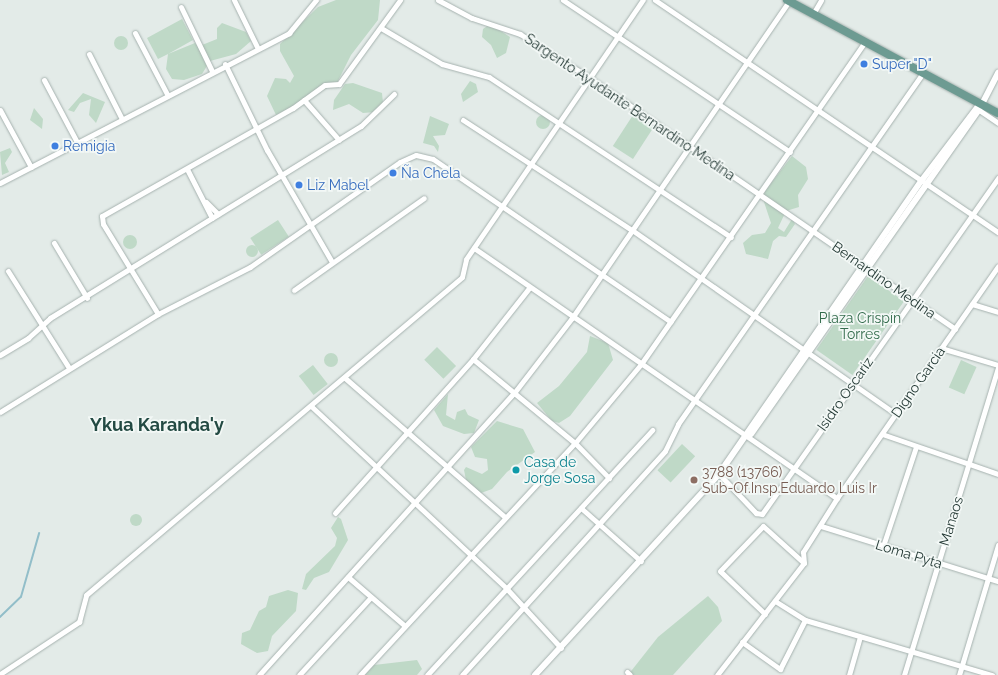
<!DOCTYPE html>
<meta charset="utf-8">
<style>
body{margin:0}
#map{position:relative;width:998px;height:675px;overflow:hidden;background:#e3ebe8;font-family:Raleway,sans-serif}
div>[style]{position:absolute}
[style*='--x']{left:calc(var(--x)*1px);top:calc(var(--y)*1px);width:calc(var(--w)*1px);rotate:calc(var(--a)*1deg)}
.green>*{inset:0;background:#bfd9c7;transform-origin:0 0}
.round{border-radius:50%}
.stream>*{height:1.5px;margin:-0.75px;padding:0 0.75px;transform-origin:0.75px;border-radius:0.75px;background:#92bec9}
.roads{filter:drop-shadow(0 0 1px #a6b2af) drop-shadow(0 0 1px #a6b2af)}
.minor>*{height:5px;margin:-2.5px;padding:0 2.5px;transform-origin:2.5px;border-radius:2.5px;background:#fff}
.tertiary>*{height:6px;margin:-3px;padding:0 3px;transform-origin:3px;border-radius:3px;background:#fff}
.primary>*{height:8px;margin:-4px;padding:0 4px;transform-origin:4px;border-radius:4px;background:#6d9b92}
.dots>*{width:11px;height:11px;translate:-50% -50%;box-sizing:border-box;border:2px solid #f3f8f6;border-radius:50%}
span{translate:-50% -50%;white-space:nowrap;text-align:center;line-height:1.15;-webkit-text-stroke:3.5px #f3f8f6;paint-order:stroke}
.shop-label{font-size:14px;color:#366cbe}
.left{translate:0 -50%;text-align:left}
.street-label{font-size:14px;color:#253a36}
.park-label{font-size:14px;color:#346c4d}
.culture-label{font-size:14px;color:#0d838f}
.education-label{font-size:14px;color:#785e54}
.district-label{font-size:18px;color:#234a43;font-weight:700}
</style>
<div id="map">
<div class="green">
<i style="clip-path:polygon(336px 0,380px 0,378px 20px,351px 55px,337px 83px,276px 115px,267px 96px,275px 78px,286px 79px,290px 83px,294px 76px,280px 51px,280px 44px,318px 7px)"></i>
<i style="clip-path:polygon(182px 19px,193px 40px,168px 54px,195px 43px,204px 55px,202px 45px,217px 39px,217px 28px,222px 23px,246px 32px,251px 41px,236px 54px,210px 61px,202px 74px,184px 80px,172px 79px,166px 69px,168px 54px,158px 59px,147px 38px)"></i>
<i style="clip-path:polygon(490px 24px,510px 37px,506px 53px,497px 58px,491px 45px,482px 37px,483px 29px)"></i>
<i class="round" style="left:114px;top:36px;width:14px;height:14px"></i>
<i style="clip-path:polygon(470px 81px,476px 84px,478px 92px,463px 102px,461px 94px)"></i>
<i style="clip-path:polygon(353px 83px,382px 93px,383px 103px,375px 112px,363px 113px,349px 104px,333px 110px,334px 100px,345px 84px)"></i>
<i style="clip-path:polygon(83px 93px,105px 102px,96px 123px,89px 115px,91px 99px,80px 103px,74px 112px,68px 110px)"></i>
<i style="clip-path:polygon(34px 108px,43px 119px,42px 129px,30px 120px)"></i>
<i style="left:633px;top:115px;width:24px;height:37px;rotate:33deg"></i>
<i class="round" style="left:536px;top:115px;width:14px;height:14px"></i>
<i style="clip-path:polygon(430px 116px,449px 124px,445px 135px,433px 136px,439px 146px,438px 152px,434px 146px,423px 143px)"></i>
<i style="clip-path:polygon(10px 148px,12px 152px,5px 163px,9px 172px,2px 175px,0 152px)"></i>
<i style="clip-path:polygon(792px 156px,806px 167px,808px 179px,798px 195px,799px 207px,786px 211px,778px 228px,784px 232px,792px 219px,795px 224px,786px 237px,779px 236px,773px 241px,768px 259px,746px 254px,743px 243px,752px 235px,765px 233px,771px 223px,763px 199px,765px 191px)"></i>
<i style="left:278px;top:220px;width:20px;height:33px;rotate:57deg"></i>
<i class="round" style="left:123px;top:235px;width:14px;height:14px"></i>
<i class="round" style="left:246px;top:245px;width:12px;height:12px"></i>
<i style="left:868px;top:276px;width:44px;height:90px;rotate:35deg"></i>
<i style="clip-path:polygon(590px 336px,608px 343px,613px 360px,570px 416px,559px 423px,552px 421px,537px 403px,559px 386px,587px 352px)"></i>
<i style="left:437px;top:347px;width:27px;height:18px;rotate:45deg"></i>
<i class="round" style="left:324px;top:353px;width:14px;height:14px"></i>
<i style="left:961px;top:360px;width:17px;height:30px;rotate:24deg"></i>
<i style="left:313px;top:365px;width:24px;height:18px;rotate:52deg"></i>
<i style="clip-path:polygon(448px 394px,446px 415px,455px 420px,457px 412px,465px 409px,468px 415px,479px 420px,474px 433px,464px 434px,443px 426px,434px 410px)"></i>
<i style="clip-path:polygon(497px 421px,523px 429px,535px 452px,507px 472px,492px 489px,481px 493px,466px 480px,464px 470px,466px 467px,482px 474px,488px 470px,487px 459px,475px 457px,471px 447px)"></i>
<i style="left:682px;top:444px;width:18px;height:36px;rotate:43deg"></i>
<i class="round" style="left:130px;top:514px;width:12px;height:12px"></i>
<i style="clip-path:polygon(338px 517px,341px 519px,348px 540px,329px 572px,314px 578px,306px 590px,302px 589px,306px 574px,335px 546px,337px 538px,331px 528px)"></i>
<i style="clip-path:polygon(288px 590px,298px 593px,296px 611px,272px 636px,268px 651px,257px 653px,241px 644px,242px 633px,250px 630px,259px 611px,266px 607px,269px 596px)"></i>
<i style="clip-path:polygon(708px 596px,718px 607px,722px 621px,673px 675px,628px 675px,658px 637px)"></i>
<i style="clip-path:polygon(417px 660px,422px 669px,417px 675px,365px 675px,374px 665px)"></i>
</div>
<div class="stream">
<i style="--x:0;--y:617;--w:29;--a:-44"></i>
<i style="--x:21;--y:597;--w:66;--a:-74.1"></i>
</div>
<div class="roads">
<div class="minor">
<i style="--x:234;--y:0;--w:52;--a:63.9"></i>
<i style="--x:438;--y:0;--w:38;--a:28"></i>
<i style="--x:472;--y:18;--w:51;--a:18.4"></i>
<i style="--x:520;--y:34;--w:83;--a:32.2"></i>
<i style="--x:590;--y:78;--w:443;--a:34.5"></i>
<i style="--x:563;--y:0;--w:273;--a:33.8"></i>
<i style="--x:655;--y:0;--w:414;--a:34.1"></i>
<i style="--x:181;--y:7;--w:71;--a:64.2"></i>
<i style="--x:813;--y:14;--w:16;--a:-60"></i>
<i style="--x:381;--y:28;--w:71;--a:30.5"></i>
<i style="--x:442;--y:64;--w:49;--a:15.5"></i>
<i style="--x:489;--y:77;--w:290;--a:33.5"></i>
<i style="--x:135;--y:33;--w:69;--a:62.3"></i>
<i style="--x:89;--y:54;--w:73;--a:63.1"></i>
<i style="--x:225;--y:64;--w:96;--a:64"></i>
<i style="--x:267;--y:150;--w:129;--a:59.9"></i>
<i style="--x:44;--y:80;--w:70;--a:62"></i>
<i style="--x:304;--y:100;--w:53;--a:48.8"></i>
<i style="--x:0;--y:110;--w:65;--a:61.5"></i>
<i style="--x:979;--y:110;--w:23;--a:34"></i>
<i style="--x:463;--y:120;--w:202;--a:33.1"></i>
<i style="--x:632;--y:230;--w:322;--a:34.9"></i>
<i style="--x:187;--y:169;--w:55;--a:63"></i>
<i style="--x:0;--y:183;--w:326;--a:-27.4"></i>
<i style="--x:289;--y:33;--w:43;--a:-50.7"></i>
<i style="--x:206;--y:202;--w:17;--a:45"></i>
<i style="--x:54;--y:243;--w:64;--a:59"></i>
<i style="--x:474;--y:248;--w:441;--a:34.6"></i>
<i style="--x:8;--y:271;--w:115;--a:57.8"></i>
<i style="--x:294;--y:290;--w:159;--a:-35.3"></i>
<i style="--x:972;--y:304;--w:27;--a:17"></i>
<i style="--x:158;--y:314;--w:105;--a:-121.4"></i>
<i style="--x:103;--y:224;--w:8;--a:-97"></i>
<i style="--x:102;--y:216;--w:219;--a:-29.5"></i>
<i style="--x:293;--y:108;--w:39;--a:-36"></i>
<i style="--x:325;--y:85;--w:14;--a:-4"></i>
<i style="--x:339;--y:84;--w:104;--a:-54"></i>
<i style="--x:941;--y:348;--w:59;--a:16.6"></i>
<i style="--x:0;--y:355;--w:33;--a:-31"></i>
<i style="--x:28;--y:338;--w:30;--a:-42"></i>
<i style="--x:50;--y:318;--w:365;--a:-31.7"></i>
<i style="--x:361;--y:126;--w:46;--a:-44.1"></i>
<i style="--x:473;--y:359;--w:132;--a:39.5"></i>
<i style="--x:575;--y:443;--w:49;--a:45.8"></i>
<i style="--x:345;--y:378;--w:212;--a:41"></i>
<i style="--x:311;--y:406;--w:268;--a:43"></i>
<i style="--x:507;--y:589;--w:80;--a:47.5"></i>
<i style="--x:0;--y:412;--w:186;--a:-31.8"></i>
<i style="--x:158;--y:314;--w:103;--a:-27.1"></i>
<i style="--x:250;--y:267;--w:183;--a:-35"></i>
<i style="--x:400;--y:162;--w:17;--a:-24"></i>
<i style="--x:416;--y:155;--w:17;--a:13"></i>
<i style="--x:433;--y:159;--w:288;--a:34.4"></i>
<i style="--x:882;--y:434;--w:123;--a:19"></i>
<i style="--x:719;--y:474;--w:54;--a:46.5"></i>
<i style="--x:756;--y:513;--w:6;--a:9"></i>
<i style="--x:762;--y:514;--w:411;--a:-54.9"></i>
<i style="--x:581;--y:508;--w:80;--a:41.5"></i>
<i style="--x:335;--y:513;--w:207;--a:-48.1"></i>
<i style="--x:473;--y:359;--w:90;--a:-51.7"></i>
<i style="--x:821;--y:526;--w:185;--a:17.3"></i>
<i style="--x:883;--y:546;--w:104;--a:-71.6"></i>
<i style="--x:804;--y:563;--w:11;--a:-95"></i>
<i style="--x:803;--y:552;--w:64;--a:-57.8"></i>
<i style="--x:837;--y:498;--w:282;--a:-55.2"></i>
<i style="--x:348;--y:577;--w:75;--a:40.7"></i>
<i style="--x:775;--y:601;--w:36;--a:32"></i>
<i style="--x:805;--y:620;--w:195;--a:16.4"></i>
<i style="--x:765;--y:614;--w:62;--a:-136.3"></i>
<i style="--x:720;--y:571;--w:62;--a:-46.3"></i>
<i style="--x:763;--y:526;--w:55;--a:42.1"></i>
<i style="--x:742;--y:642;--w:47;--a:35.4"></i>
<i style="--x:780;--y:669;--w:55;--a:-63"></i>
<i style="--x:627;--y:672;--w:4;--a:45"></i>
<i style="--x:0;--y:674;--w:95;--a:-33.4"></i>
<i style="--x:79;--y:622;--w:28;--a:-75"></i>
<i style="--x:86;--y:595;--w:492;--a:-40.2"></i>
<i style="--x:462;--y:277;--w:18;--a:-77"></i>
<i style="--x:466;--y:259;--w:314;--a:-55.7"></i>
<i style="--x:259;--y:675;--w:380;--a:-47.9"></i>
<i style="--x:514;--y:393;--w:95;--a:-52.3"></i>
<i style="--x:572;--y:318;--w:384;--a:-55.6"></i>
<i style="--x:299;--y:675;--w:106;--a:-47.3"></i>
<i style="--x:360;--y:675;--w:316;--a:-47.2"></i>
<i style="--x:575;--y:443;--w:103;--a:-50.1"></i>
<i style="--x:641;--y:364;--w:392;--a:-55.2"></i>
<i style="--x:427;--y:675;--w:333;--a:-47.4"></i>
<i style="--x:462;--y:675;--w:302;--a:-47.8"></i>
<i style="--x:665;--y:451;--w:30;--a:-64"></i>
<i style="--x:678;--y:424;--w:428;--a:-55.1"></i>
<i style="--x:717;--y:675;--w:142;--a:-52.2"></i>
<i style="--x:849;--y:675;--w:40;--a:-74"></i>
<i style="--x:904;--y:675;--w:322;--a:-73"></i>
<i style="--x:959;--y:675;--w:136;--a:-73.3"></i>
</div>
<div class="tertiary">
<i style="--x:751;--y:434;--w:396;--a:-54.9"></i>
<i style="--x:979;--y:110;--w:42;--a:-62.8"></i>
<i style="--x:535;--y:675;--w:273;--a:-47.5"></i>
<i style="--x:719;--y:474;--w:357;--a:-55.4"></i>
<i style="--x:922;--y:180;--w:96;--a:-52.7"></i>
</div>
<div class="primary">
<i style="--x:787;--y:0;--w:239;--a:28.2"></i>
</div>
</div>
<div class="dots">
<i style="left:864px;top:64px;background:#3f7fe0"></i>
<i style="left:55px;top:146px;background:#3f7fe0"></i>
<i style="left:393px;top:173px;background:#3f7fe0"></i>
<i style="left:299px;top:185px;background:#3f7fe0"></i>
<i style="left:516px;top:470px;background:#0f9aa8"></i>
<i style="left:694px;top:480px;background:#8d6e63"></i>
</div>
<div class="shop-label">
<span class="left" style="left:872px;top:64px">Super "D"</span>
<span class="left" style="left:63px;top:146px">Remigia</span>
<span class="left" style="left:401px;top:173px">Ña Chela</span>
<span class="left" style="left:307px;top:185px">Liz Mabel</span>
</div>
<div class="street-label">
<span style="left:630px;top:107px;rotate:34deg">Sargento Ayudante Bernardino Medina</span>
<span style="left:884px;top:280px;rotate:35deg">Bernardino Medina</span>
<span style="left:918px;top:382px;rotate:-55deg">Digno Garcia</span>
<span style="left:845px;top:394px;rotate:-55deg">Isidro Oscariz</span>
<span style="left:951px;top:521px;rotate:-73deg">Manaos</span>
<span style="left:909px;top:554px;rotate:17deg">Loma Pyta</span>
</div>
<div class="park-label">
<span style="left:860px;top:326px">Plaza Crispín<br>Torres</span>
</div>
<div class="culture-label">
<span class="left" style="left:524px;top:470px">Casa de<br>Jorge Sosa</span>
</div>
<div class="education-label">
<span class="left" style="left:702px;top:480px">3788 (13766)<br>Sub-Of.Insp.Eduardo Luis Ir</span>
</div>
<div class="district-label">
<span style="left:157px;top:425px">Ykua Karanda'y</span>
</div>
</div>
